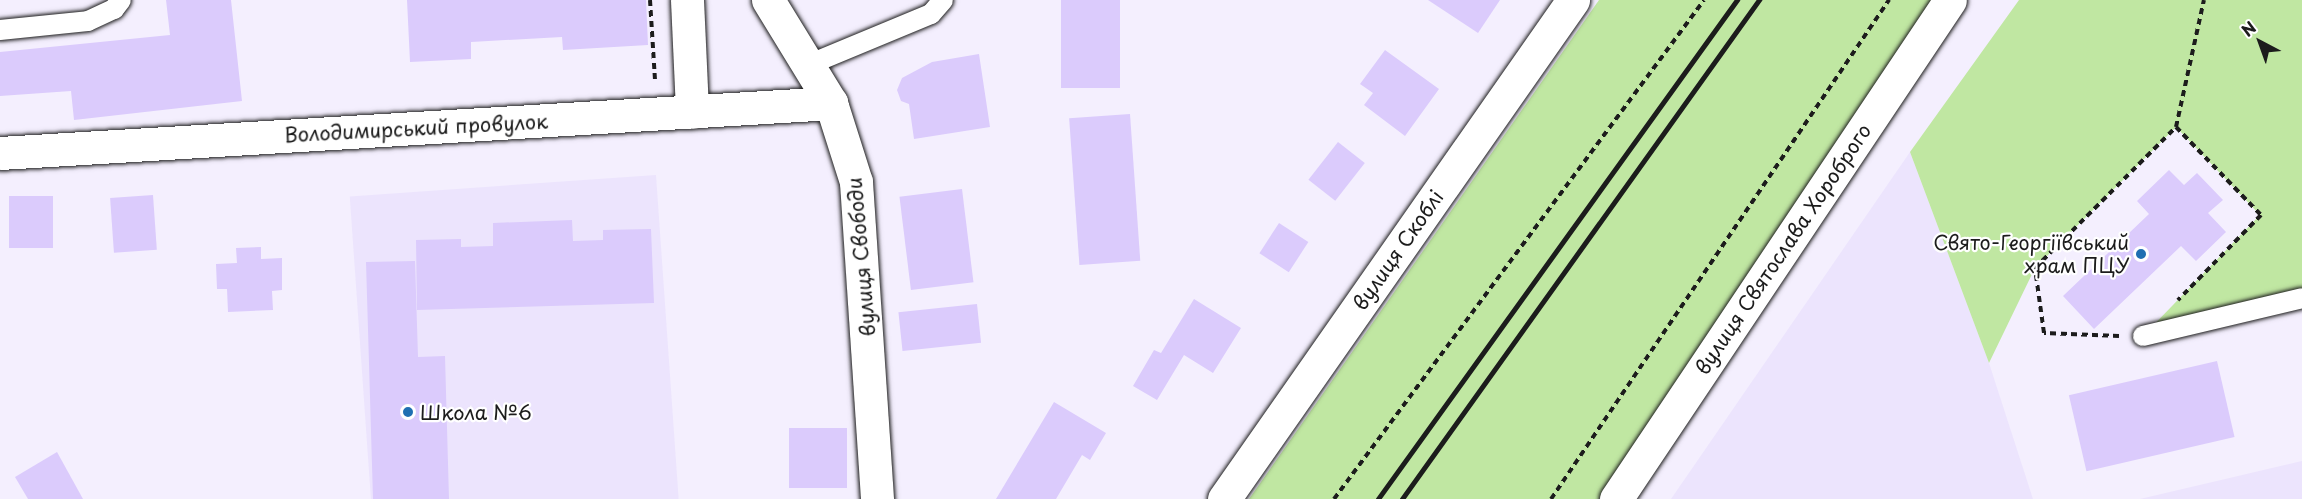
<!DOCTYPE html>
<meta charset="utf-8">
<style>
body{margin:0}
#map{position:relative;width:2302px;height:499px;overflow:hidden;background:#f4effe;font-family:"Playpen Sans",sans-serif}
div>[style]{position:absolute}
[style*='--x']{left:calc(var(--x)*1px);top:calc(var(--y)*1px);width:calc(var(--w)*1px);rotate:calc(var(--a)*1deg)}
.built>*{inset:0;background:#ece4fd;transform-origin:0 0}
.green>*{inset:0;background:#c0e7a2}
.building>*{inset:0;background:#dbcbfc;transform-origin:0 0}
.path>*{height:4px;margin-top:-2px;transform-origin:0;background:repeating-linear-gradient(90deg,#1c1c1c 0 6px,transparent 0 10.5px)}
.roads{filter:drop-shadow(0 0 2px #1c1c1c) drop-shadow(0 0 2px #1c1c1c)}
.lane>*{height:20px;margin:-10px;padding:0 10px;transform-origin:10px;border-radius:10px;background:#fff}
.street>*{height:33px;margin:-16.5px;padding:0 16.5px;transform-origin:16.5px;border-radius:16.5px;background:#fff}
.secondary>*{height:33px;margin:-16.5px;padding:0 16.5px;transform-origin:16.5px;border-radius:16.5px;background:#fff}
.primary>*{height:33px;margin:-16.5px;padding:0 16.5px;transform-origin:16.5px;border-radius:16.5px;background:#fff}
.rail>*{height:4.5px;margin:-2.25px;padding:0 2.25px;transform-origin:2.25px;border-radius:2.25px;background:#1c1c1c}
.dots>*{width:16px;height:16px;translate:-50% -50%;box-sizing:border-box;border:3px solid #fff;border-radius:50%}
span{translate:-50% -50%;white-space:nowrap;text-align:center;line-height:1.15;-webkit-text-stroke:4.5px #fff;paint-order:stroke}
.street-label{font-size:20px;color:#1c1c1c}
.poi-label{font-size:20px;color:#1c1c1c}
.right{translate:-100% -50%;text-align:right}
.left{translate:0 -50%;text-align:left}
.north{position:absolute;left:2230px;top:12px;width:60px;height:60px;-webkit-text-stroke:4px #fff;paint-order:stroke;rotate:319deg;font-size:16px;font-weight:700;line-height:24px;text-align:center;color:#1c1c1c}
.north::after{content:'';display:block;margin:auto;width:21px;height:27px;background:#1c1c1c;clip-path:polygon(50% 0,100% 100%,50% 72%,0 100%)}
</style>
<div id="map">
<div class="built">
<i style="clip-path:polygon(1910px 152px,1989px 363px,2033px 499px,1671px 499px)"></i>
<i style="left:656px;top:175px;width:325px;height:307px;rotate:86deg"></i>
<i style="clip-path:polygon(2302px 461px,2302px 499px,2140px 499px)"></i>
</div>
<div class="green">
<i style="clip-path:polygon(1599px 0,1934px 0,1599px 499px,1249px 499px)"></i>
<i style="clip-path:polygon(2019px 0,2302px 0,2302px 298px,2143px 336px,2260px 215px,2176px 127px,2035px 268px,1989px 363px,1910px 152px)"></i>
</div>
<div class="building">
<i style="clip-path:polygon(166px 0,231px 0,242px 101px,74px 120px,71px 91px,0 96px,0 52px,170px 35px)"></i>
<i style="clip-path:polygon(407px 0,646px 0,648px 45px,563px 50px,562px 37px,471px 42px,471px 59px,410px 62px)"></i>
<i style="left:1061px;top:0;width:59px;height:88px"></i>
<i style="clip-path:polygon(1428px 0,1500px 0,1478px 33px)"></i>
<i style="clip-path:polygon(1385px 50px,1439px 89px,1405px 136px,1364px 105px,1373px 93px,1360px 84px)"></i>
<i style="clip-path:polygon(979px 54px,990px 127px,914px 139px,909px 104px,901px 101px,897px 90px,902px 78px,932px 62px)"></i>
<i style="left:1130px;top:114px;width:147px;height:61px;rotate:86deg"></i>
<i style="left:1338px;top:142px;width:34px;height:48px;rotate:38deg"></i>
<i style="clip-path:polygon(2169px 170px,2184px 185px,2197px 173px,2223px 200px,2208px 213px,2226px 232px,2196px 261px,2181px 246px,2094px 329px,2063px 296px,2149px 214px,2137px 201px)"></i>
<i style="left:962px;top:189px;width:94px;height:63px;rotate:83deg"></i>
<i style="left:153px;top:195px;width:55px;height:43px;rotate:86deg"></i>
<i style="left:9px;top:196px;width:44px;height:52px"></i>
<i style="clip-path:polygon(572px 220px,573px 241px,603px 240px,603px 230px,651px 229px,654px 303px,417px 310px,416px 240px,461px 239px,461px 247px,493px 246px,493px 223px)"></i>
<i style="left:1279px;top:223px;width:35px;height:36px;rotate:33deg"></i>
<i style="clip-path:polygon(261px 247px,261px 259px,282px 258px,282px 290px,272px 291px,273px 310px,228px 312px,227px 289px,217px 289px,216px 264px,237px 263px,236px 248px)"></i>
<i style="clip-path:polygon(415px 261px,418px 357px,445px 356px,449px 499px,373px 499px,366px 262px)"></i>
<i style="clip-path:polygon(1194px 299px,1241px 328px,1213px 373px,1184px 355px,1157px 400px,1133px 386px,1154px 350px,1161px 353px)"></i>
<i style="left:977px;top:304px;width:39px;height:79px;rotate:84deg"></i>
<i style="left:2217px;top:361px;width:78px;height:152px;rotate:77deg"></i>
<i style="clip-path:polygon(1054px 402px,1106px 433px,1090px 460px,1082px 455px,1056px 499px,996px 499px)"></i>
<i style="left:789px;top:428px;width:58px;height:60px"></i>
<i style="clip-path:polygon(57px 452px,83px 499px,28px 499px,15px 477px)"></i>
</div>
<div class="path">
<i style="--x:650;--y:0;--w:80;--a:86.4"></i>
<i style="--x:2176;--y:127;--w:122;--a:46"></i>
<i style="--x:2261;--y:215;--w:119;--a:134.3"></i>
<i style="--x:2119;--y:336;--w:75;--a:-177.7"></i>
<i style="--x:2044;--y:333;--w:66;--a:-97.9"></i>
<i style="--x:2035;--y:268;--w:199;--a:-45"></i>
<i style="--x:2176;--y:127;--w:130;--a:-77.6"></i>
<i style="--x:1334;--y:499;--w:621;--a:-53.44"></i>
<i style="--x:1551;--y:499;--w:603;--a:-55.89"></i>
</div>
<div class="roads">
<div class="lane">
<i style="--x:0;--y:30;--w:88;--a:-5.8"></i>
<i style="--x:88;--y:21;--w:29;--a:-25"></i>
<i style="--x:114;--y:9;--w:11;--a:-52"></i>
<i style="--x:808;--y:65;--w:133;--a:-22.5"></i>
<i style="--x:931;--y:14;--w:18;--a:-49"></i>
<i style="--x:2143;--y:336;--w:163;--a:-13.4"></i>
</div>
<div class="street">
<i style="--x:687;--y:0;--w:112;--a:87.4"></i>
<i style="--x:0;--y:153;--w:833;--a:-3.44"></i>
</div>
<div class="secondary">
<i style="--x:768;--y:0;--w:121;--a:58.5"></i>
<i style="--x:831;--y:103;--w:83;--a:72.4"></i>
<i style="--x:856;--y:182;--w:318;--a:86.2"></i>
<i style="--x:1616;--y:499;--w:600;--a:-56.2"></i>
</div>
<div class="primary">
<i style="--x:1224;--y:499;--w:609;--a:-55.03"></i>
</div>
</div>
<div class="rail">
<i style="--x:1378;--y:499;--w:615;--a:-54.27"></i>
<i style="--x:1402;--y:499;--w:614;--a:-54.42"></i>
</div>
<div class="dots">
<i style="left:2141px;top:254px;background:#1f6fb2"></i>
<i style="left:408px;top:412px;background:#1f6fb2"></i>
</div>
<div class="street-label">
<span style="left:416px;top:128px;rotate:-3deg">Володимирський провулок</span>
<span style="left:1783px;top:249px;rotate:-56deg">вулиця Святослава Хороброго</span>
<span style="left:1398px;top:250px;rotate:-55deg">вулиця Скоблі</span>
<span style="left:861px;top:257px;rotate:-95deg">вулиця Свободи</span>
</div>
<div class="poi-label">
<span class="right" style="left:2129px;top:254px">Свято-Георгіївський<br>храм ПЦУ</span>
<span class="left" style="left:420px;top:412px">Школа №6</span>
</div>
<div class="north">N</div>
</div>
